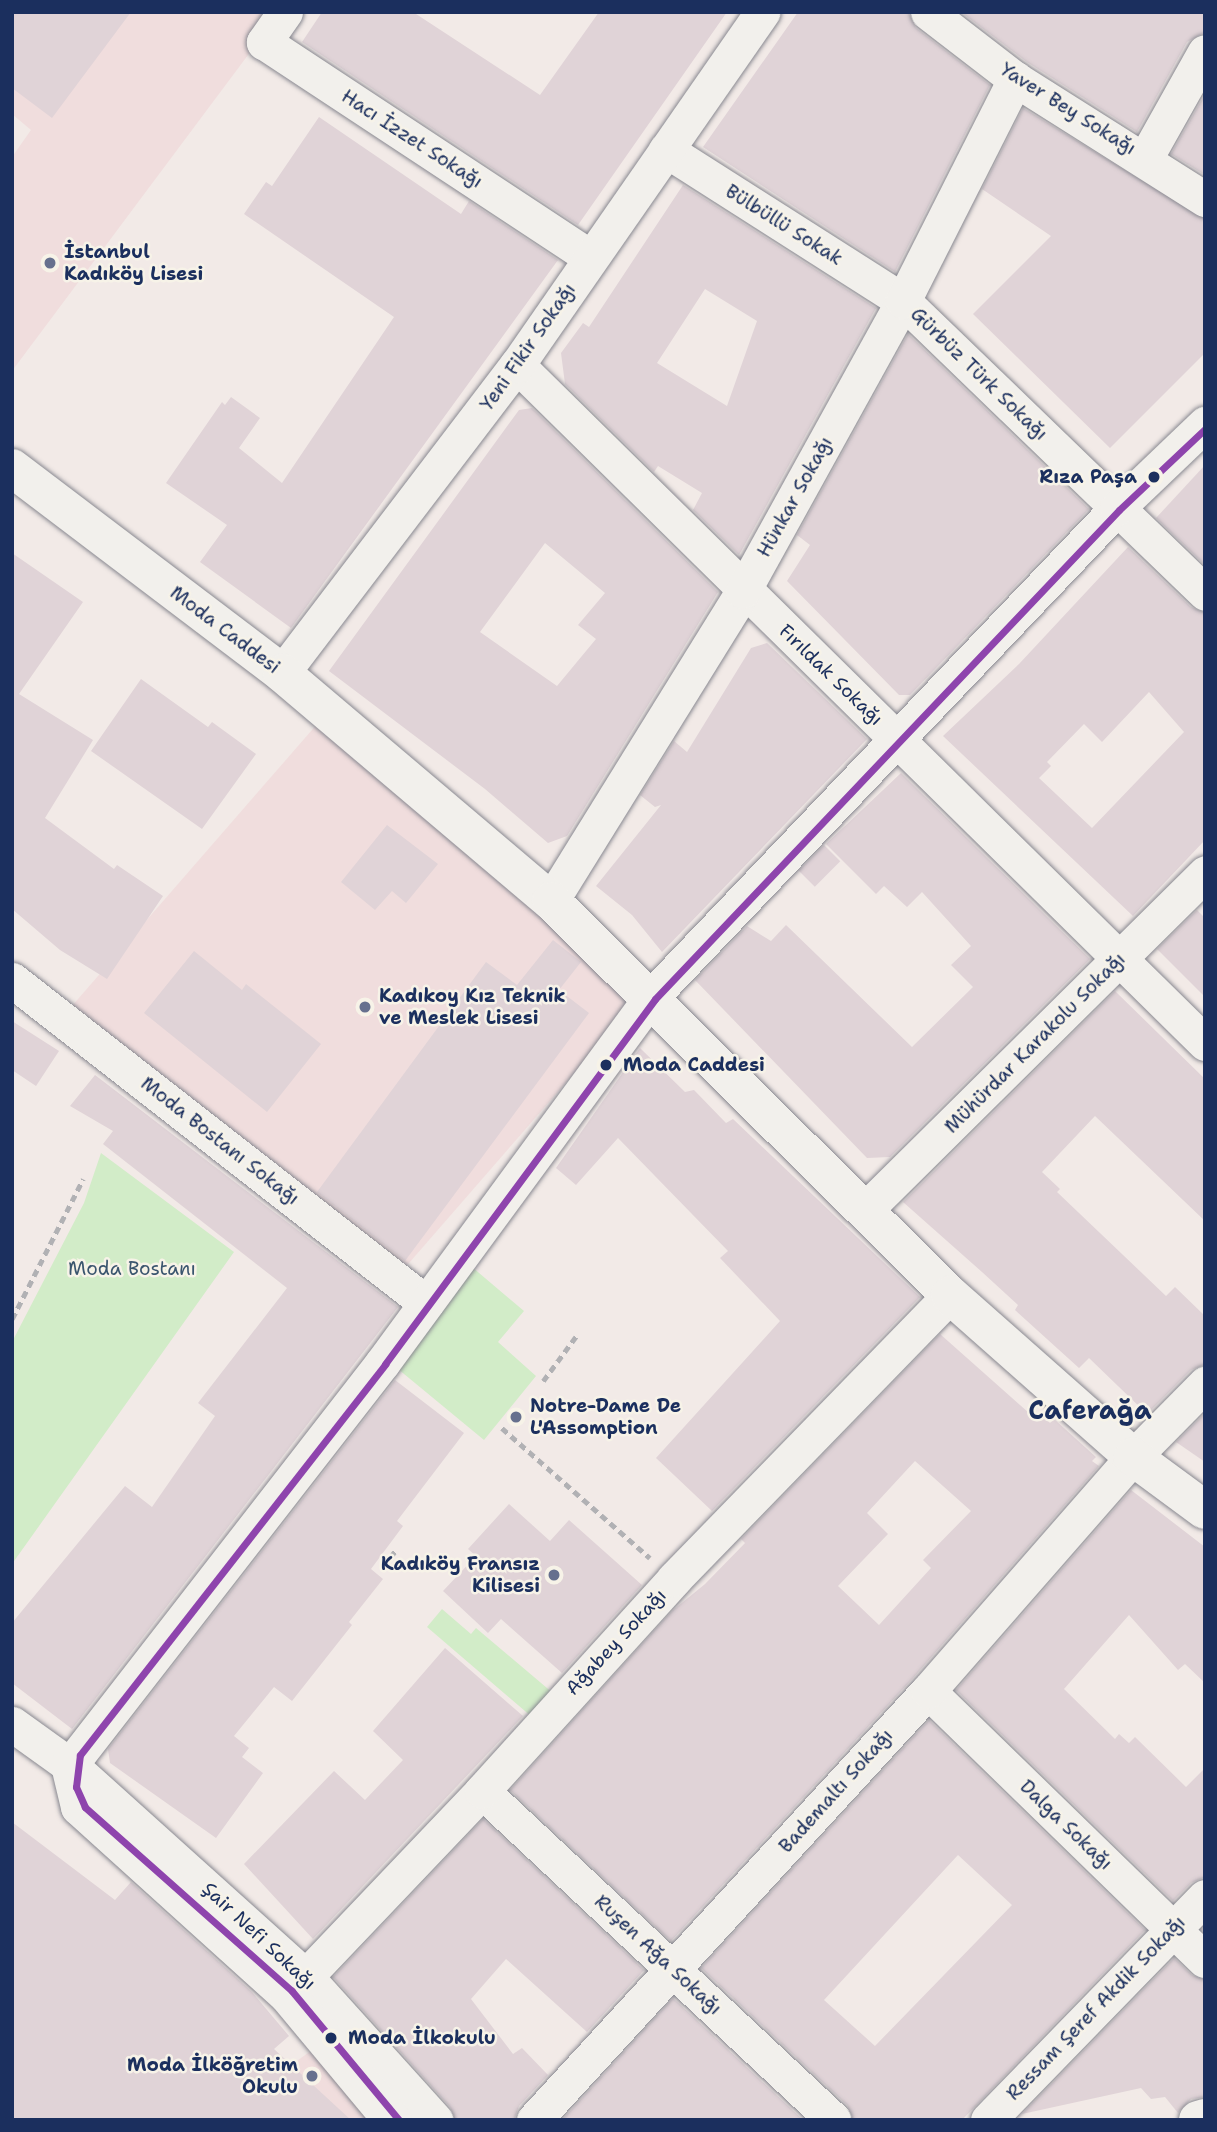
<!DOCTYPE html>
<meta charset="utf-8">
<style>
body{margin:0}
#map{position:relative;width:1217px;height:2132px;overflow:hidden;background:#f2eae7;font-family:"Shantell Sans",sans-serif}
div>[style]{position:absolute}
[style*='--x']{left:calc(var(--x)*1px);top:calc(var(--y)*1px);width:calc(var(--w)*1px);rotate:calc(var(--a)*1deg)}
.built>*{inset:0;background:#f0dddd;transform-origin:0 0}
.green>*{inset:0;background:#d2ecc8}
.building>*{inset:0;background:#e0d3d7;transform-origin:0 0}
.path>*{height:4.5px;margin-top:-2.25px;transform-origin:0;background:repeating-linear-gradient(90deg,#b1b1b4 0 7px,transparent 0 12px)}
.roads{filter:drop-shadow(0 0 2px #888890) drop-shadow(0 0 2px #888890)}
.minor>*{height:35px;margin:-17.5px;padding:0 17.5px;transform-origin:17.5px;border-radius:17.5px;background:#f2f0ec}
.tertiary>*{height:38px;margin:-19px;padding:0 19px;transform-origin:19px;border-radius:19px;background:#f2f0ec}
.tram-1>*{height:7px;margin:-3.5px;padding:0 3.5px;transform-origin:3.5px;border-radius:3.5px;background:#8e44ad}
.dots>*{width:19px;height:19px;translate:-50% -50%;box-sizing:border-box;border:4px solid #f7f3e8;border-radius:50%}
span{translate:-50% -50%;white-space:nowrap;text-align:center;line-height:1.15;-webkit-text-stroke:5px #f7f3e8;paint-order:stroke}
.street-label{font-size:19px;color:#1b2f5e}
.poi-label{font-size:19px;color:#1b2f5e;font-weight:700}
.left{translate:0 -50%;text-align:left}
.right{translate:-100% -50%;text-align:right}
.stop-label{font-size:19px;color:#1b2f5e;font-weight:700}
.park-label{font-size:19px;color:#3a556e}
.district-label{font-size:26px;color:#1b2f5e;font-weight:700}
.frame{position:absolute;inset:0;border:14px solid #1b2f5e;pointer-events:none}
</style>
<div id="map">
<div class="built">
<i style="clip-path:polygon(12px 12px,273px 12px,254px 47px,12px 371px,12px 157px,31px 130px,12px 114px)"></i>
<i style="left:318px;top:723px;width:423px;height:381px;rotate:41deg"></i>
<i style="clip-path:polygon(315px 2048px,385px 2120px,214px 2120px)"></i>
</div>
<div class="green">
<i style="clip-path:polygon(101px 1153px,234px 1252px,12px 1564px,12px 1342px,84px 1203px)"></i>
<i style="clip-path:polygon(472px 1267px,524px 1311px,498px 1342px,536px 1376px,484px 1440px,398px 1369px)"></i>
<i style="clip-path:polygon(442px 1609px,471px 1634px,476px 1628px,560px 1699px,539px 1723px,427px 1627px)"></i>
</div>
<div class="building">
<i style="clip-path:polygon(12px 12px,131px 12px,52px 118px,12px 88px)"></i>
<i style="clip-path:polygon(322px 12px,413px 12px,540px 95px,599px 12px,727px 12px,578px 225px,302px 42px)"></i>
<i style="clip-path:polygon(798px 12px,908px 12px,916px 28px,990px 85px,895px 272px,703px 147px)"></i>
<i style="clip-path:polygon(961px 12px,1205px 12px,1205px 32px,1187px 42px,1137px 132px,1027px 62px)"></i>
<i style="clip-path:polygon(1205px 94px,1205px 175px,1171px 154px)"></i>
<i style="clip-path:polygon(1023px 108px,1205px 219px,1205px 353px,1110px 448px,973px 314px,1051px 236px,982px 189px)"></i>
<i style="clip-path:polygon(319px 117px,461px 214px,469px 201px,558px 260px,291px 628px,200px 562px,227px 525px,166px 483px,222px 402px,225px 405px,231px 397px,260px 418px,239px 448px,282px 483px,394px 317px,244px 214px,266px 182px,272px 186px)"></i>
<i style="clip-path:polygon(evenodd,683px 185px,876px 308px,739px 555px,693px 510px,702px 493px,658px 466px,654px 472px,565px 384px,561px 353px,583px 323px,589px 327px,683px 185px,705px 289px,757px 321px,727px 406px,657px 363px,705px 289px)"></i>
<i style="clip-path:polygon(908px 334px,1089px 509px,910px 695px,899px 695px,787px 581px,810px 545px,797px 535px)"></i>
<i style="clip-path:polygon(evenodd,532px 408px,718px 592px,567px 836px,548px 843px,485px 789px,329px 671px,519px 410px,532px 408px,545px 543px,605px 593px,578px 625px,596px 639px,557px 686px,480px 632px,545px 543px)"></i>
<i style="clip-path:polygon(1205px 465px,1205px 565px,1156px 518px)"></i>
<i style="clip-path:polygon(evenodd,1128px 547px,1191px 607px,1205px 613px,1205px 840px,1133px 916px,943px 736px,1019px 664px,1128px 547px,1149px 692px,1184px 732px,1092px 828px,1039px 778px,1051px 766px,1047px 762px,1084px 724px,1102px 742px,1149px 692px)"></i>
<i style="clip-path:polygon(12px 553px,83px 602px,19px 694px,93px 740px,45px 818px,114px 869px,117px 865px,163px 896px,107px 979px,60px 950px,12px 909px)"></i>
<i style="clip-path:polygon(767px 643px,867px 739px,662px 952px,632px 915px,596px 886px,661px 805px,655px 807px,640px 795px,674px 741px,687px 752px,751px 648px)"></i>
<i style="clip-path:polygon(141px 679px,208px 727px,212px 722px,256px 754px,202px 829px,91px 751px)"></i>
<i style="clip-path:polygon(901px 773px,1090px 959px,890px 1157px,867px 1158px,695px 980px,747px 926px,771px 941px,786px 925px,912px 1047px,973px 987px,951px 965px,971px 946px,922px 892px,907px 907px,884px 886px,876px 894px,826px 844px)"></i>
<i style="clip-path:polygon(387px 825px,438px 864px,406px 903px,392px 891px,375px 910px,341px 882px)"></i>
<i style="left:824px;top:845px;width:23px;height:36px;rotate:45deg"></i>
<i style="clip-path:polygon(1197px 910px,1205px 918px,1205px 997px,1157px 949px)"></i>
<i style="clip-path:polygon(553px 940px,581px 962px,559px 990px,589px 1013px,405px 1261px,317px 1192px,486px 962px,517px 985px)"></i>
<i style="clip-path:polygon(194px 951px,242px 990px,246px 984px,321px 1044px,267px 1112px,144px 1013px)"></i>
<i style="clip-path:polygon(1115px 991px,1205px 1079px,1205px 1221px,1095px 1116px,1042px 1172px,1060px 1189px,1057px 1192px,1166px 1296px,1175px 1287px,1205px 1316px,1205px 1364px,1191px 1370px,1147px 1414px,1089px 1358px,1079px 1368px,1015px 1310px,1018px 1305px,982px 1272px,903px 1202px)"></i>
<i style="clip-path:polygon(12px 1021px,59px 1051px,36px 1086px,12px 1070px)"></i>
<i style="clip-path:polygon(640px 1048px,685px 1092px,694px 1090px,726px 1123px,733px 1119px,920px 1297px,712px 1511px,656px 1458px,780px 1321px,720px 1258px,728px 1251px,618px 1138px,576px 1185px,556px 1168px)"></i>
<i style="clip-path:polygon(95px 1075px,398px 1307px,72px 1729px,12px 1683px,12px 1623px,125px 1486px,152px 1507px,215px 1416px,198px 1403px,287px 1288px,103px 1144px,113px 1131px,70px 1106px)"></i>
<i style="clip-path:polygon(evenodd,940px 1334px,1037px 1420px,1042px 1415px,1050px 1423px,1054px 1419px,1096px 1457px,1092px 1461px,1099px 1466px,913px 1678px,671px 1941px,510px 1790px,672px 1611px,705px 1584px,745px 1543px,741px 1539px,940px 1334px,915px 1461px,971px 1511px,923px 1560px,931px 1568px,879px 1625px,838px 1586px,888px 1534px,867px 1513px,915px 1461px)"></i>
<i style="clip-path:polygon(395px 1380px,464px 1433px,397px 1521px,403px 1526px,371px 1569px,383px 1579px,349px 1622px,352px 1625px,292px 1701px,274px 1687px,234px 1736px,249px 1748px,242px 1757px,263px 1773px,216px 1838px,110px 1763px,108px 1749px)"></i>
<i style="clip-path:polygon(1205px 1413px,1205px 1462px,1176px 1442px)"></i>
<i style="clip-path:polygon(1131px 1490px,1205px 1547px,1205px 1683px,1185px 1664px,1178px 1670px,1129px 1615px,1064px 1689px,1115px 1739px,1119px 1734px,1129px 1743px,1135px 1737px,1186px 1787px,1205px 1768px,1205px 1877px,1191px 1883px,1173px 1901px,956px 1690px)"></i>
<i style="clip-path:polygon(509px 1504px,550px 1541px,569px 1520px,642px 1585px,562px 1673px,501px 1619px,488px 1633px,443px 1591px,476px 1556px,468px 1549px)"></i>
<i style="clip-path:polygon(445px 1648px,523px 1716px,313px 1939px,244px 1864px,334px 1771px,365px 1800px,403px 1760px,373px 1731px)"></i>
<i style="clip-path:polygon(evenodd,929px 1720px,1145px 1930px,962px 2120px,853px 2120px,847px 2105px,701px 1968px,929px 1720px,958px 1855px,1012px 1905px,875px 2046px,824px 2000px,958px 1855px)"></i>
<i style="clip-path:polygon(483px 1819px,644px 1970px,587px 2032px,506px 1959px,471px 1999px,513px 2054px,522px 2048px,548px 2075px,519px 2106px,514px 2120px,455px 2120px,450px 2107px,333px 1977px)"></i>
<i style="clip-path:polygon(12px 1822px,115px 1900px,131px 1882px,252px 1992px,289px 2036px,274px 2049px,351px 2120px,12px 2120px)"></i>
<i style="clip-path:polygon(1174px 1958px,1192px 1975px,1205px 1980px,1205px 2097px,1191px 2099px,1178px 2113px,1165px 2097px,1151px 2099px,1141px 2088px,1022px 2114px)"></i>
<i style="clip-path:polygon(673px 1998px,803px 2120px,562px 2120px)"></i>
</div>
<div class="path">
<i style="--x:12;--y:1319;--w:157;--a:-63.1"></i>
<i style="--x:543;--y:1381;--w:57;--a:-53.5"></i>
<i style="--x:502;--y:1428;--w:197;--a:41.3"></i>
<i style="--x:383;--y:1567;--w:21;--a:-53"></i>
</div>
<div class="roads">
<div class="minor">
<i style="--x:285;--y:12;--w:37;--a:125"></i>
<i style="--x:264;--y:42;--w:391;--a:33.4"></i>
<i style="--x:928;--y:12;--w:110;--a:37.6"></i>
<i style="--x:1015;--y:79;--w:225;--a:32.3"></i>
<i style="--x:666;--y:150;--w:281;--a:32.5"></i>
<i style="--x:903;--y:301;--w:420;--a:44"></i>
<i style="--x:1146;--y:157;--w:120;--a:-60.7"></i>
<i style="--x:517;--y:365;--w:966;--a:44.58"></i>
<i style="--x:282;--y:673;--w:387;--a:-52.7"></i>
<i style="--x:517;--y:365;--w:430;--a:-55.2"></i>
<i style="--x:551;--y:901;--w:365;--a:-58.2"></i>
<i style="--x:743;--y:591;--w:331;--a:-61.1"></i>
<i style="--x:903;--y:301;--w:249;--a:-63.2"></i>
<i style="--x:12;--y:980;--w:525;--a:37.96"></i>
<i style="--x:864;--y:1211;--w:480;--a:-44.7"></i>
<i style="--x:928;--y:1691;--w:386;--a:44.2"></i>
<i style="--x:12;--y:1724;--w:79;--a:35.7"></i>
<i style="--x:76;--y:1770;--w:309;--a:42"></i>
<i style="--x:306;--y:1977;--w:193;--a:47.9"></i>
<i style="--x:70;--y:1765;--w:510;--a:-52.16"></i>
<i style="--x:383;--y:1362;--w:454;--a:-53.7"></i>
<i style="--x:652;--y:996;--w:674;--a:-46.38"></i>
<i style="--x:1117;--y:508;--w:122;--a:-43.7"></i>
<i style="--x:482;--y:1791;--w:481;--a:43.1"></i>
<i style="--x:288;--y:1995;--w:282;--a:-46.4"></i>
<i style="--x:482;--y:1791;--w:286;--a:-47.8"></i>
<i style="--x:674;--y:1579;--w:396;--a:-45.8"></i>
<i style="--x:534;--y:2120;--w:582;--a:-47.44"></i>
<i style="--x:928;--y:1691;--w:311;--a:-48.8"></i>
<i style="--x:1133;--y:1457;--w:103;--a:-45.4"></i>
<i style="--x:988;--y:2120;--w:311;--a:-45.8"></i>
</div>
<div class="tertiary">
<i style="--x:12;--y:468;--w:339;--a:37.2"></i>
<i style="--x:282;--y:673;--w:353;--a:40.3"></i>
<i style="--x:551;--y:901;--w:561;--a:44.64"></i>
<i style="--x:950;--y:1295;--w:244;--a:41.5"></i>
<i style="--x:1133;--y:1457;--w:89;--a:36.4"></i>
<i style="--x:70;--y:1765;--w:43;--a:76.6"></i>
<i style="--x:80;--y:1807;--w:280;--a:42.1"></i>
<i style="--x:288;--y:1995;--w:163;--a:50.2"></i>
<i style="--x:1198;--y:2120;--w:7;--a:-16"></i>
</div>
</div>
<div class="tram-1">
<i style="--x:399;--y:2120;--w:168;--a:-129.7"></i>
<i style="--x:292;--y:1991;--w:277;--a:-138.4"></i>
<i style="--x:85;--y:1807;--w:22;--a:-114"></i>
<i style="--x:76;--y:1787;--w:32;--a:-83"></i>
<i style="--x:80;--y:1755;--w:496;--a:-52"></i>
<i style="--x:385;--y:1364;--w:454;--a:-53.5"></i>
<i style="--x:655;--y:999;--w:674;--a:-46.5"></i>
<i style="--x:1119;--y:510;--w:118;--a:-43.3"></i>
</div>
<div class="dots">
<i style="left:50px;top:263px;background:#66708e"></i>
<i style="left:1154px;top:477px;background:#1b2f5e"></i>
<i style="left:365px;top:1007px;background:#66708e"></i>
<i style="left:606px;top:1065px;background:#1b2f5e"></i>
<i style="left:516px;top:1417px;background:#66708e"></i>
<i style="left:554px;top:1575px;background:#66708e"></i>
<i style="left:331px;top:2038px;background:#1b2f5e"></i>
<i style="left:312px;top:2076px;background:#66708e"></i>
</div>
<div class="street-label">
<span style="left:1068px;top:109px;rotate:32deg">Yaver Bey Sokağı</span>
<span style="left:412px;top:139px;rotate:33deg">Hacı İzzet Sokağı</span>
<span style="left:784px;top:225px;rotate:32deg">Bülbüllü Sokak</span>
<span style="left:528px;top:347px;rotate:-55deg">Yeni Fikir Sokağı</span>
<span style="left:979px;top:374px;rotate:44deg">Gürbüz Türk Sokağı</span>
<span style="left:795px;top:497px;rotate:-61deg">Hünkar Sokağı</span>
<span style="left:225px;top:630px;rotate:37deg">Moda Caddesi</span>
<span style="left:831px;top:675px;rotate:44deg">Fırıldak Sokağı</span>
<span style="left:1035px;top:1043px;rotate:-45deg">Mühürdar Karakolu Sokağı</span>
<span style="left:220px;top:1141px;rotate:38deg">Moda Bostanı Sokağı</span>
<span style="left:616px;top:1642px;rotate:-47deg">Ağabey Sokağı</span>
<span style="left:836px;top:1791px;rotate:-48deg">Bademaltı Sokağı</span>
<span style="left:1066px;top:1825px;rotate:44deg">Dalga Sokağı</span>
<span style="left:259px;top:1936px;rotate:43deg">Şair Nefi Sokağı</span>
<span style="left:658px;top:1955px;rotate:43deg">Ruşen Ağa Sokağı</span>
<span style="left:1096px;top:2008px;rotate:-46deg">Ressam Şeref Akdik Sokağı</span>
</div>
<div class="poi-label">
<span class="left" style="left:64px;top:263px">İstanbul<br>Kadıköy Lisesi</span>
<span class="left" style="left:379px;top:1007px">Kadıkoy Kız Teknik<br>ve Meslek Lisesi</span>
<span class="left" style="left:530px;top:1417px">Notre-Dame De<br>L'Assomption</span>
<span class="right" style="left:540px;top:1575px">Kadıköy Fransız<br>Kilisesi</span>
<span class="right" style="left:298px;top:2076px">Moda İlköğretim<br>Okulu</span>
</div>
<div class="stop-label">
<span class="right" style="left:1137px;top:477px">Rıza Paşa</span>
<span class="left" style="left:623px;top:1065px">Moda Caddesi</span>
<span class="left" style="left:348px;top:2038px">Moda İlkokulu</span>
</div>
<div class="park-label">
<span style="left:132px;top:1269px">Moda Bostanı</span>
</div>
<div class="district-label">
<span style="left:1090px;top:1410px">Caferağa</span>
</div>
<div class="frame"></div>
</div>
